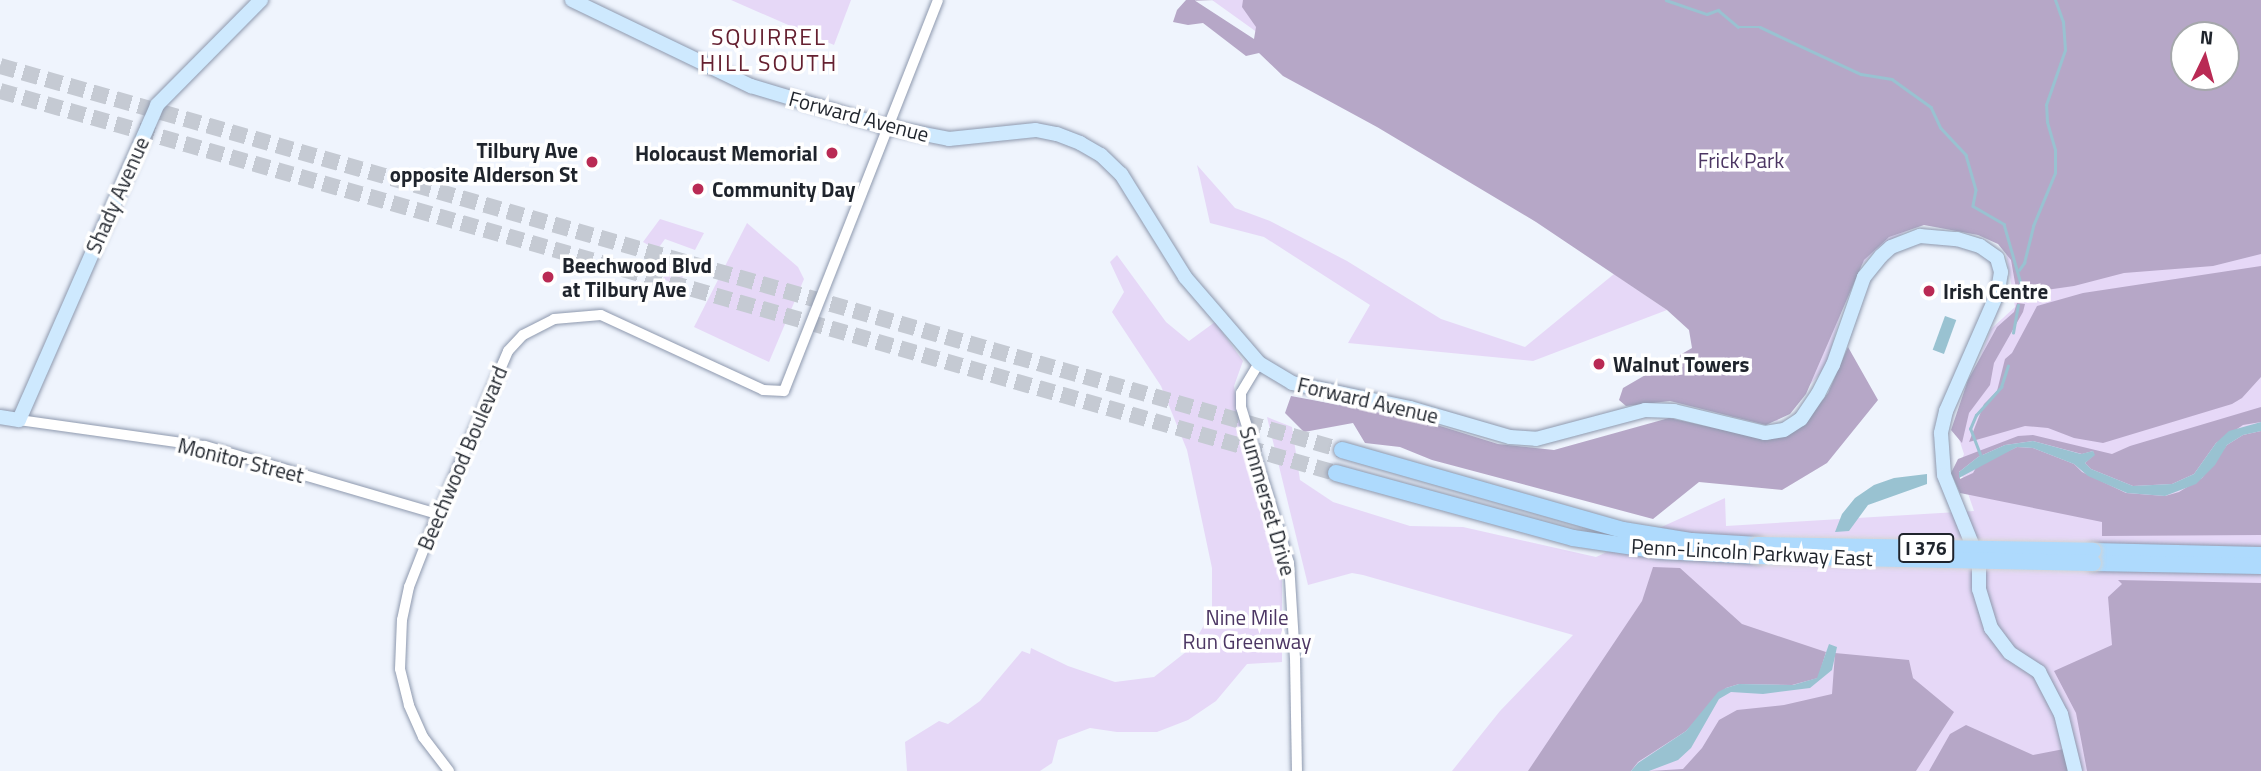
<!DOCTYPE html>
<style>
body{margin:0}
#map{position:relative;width:2261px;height:771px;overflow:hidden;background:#eff4fd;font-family:"Titillium Web",sans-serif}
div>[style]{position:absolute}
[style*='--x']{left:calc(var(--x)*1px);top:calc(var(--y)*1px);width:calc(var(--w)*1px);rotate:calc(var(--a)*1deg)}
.green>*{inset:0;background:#e6d8f7;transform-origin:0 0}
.forest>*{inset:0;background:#b6a7c7}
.water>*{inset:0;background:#99c2d1;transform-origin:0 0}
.stream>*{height:2.5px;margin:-1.25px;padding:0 1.25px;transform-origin:1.25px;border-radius:1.25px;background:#99c2d1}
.highway-tunnel>*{height:16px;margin-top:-8px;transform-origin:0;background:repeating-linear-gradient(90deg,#c5cad3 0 16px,transparent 0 24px)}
.roads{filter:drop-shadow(0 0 2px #8e99ae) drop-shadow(0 0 2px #8e99ae)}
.minor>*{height:10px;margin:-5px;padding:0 5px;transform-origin:5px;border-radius:5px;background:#fff}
.major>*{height:14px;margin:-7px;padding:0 7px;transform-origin:7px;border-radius:7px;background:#cee9fe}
.highway>*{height:16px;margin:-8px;padding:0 8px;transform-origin:8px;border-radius:8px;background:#aedafd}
.bridges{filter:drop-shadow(0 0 2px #d2d3d5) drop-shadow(0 0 2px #d2d3d5)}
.highway-bridge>*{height:16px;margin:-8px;padding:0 8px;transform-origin:8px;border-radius:8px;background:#aedafd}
.dots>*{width:19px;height:19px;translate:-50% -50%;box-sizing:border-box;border:4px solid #fff;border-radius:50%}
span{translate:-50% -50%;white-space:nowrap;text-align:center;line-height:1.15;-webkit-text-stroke:7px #fff;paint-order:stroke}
.shield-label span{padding:2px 5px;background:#fff;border:2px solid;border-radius:5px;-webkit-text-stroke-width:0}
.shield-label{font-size:19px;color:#1f242c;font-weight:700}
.street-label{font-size:21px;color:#1f242c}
.poi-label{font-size:21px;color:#1f242c;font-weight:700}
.right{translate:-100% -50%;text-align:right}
.left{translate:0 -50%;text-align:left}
.park-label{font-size:21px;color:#4c3663}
.neighbourhood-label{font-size:23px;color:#652030;letter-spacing:2px}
.north{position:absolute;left:2170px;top:21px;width:70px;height:70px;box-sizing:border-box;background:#fff;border:2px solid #a5a7ab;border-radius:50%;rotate:5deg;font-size:19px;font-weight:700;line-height:28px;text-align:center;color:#1f242c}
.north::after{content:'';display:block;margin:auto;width:24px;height:32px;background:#b92a54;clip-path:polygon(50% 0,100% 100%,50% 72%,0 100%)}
</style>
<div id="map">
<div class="green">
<i style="clip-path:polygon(731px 0,851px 0,834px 45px)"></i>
<i style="clip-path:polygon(evenodd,1212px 0,2261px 0,2261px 771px,1452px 771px,1500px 711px,1573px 635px,1363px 575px,1352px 573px,1308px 585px,1267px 417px,1292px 427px,1300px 480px,1333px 502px,1410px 526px,1463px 527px,1596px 557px,1725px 498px,1726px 526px,1974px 511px,1959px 467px,1964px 454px,1954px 424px,1991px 329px,2015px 307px,2003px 236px,1922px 222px,1878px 248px,1851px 276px,1826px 367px,1777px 421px,1732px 417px,1708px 330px,1315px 74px,1212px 0,2184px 35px,2226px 35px,2226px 77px,2184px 77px,2184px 35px)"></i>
<i style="clip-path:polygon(1197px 165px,1235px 208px,1270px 221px,1347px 261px,1441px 319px,1525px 347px,1614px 274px,1667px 310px,1533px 361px,1348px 343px,1370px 305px,1264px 237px,1210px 223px)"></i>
<i style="clip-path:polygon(660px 219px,704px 233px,695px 250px,665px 239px,657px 250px,643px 242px)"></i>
<i style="clip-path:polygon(747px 223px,798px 267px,804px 279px,769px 362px,694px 327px)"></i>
<i style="left:677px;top:252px;width:17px;height:30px;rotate:28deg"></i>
<i style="clip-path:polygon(1117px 255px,1166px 322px,1189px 341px,1215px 322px,1243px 361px,1234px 386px,1242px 435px,1282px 564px,1282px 662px,1247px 664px,1216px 701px,1188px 720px,1157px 732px,1117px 732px,1090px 728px,1058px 740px,1052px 763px,1040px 771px,907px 771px,905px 742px,939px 721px,948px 724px,980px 701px,1022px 651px,1030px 654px,1031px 648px,1068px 666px,1115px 682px,1154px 677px,1191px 648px,1212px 611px,1212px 568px,1187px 450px,1161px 386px,1112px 312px,1124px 292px,1110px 262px)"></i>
</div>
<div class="forest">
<i style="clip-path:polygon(evenodd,1186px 0,1194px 0,1254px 39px,1256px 27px,1242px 7px,1243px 0,2261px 0,2261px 254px,2213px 266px,2124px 273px,2074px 286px,2017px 294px,2011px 260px,1998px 244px,1978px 235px,1924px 225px,1889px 237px,1864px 260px,1806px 394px,1790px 414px,1766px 425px,1670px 401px,1626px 406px,1619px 400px,1623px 388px,1692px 348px,1689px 330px,1667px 310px,1536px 222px,1377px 127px,1283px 76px,1259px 53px,1246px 56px,1203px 23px,1188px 25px,1173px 22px,1177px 10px,1186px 0,2184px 35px,2226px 35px,2226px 77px,2184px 77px,2184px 35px)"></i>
<i style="clip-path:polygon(2261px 266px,2261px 377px,2242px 398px,2232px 404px,2103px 443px,2074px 438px,2048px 428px,2025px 426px,1969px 442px,1984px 404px,1997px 391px,2005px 359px,2012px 353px,2037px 306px,2083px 293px)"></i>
<i style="clip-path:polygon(2017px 303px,2025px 304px,2023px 312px,1994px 363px,1990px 385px,1969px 413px,1962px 443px,1951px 430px,1968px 380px,1997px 327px,2014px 312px)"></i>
<i style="clip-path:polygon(1848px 347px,1878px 400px,1827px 463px,1782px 490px,1699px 482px,1653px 519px,1432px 460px,1400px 447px,1365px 443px,1353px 423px,1304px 432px,1285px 413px,1291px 396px,1424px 421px,1498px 444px,1554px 450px,1669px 418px,1769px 440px,1803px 426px,1828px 393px)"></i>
<i style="clip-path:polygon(2261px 407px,2261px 422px,2243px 425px,2216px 443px,2194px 474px,2172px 484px,2133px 486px,2091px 469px,2085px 463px,2094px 455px,2093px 451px,2082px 454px,2033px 441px,2005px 445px,1978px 457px,1959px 472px,1960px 479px,1973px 473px,1977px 466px,2017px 447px,2033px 448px,2074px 464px,2082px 472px,2126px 493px,2165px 496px,2179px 492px,2202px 478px,2227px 445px,2243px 435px,2261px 431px,2261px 535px,2102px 536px,2102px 522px,1960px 493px,1951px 473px,1958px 459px,2018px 436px,2033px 435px,2112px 454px,2130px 446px)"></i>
<i style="clip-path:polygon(1653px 567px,1680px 568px,1742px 624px,1826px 652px,1818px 678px,1792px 685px,1739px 684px,1726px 688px,1686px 731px,1638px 762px,1631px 771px,1528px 771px,1642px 601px)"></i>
<i style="clip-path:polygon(2118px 580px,2261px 583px,2261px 771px,2087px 771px,2076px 713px,2054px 671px,2112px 645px,2108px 597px,2122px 584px)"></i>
<i style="clip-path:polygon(1835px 653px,1909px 660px,1913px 678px,1954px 712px,1916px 771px,1649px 771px,1683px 769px,1702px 748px,1719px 720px,1737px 710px,1784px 705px,1832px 694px)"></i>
<i style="clip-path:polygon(1966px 725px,2033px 755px,2064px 749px,2068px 771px,1929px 771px,1950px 734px)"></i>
</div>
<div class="water">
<i style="left:1945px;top:316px;width:12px;height:36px;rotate:20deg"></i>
<i style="clip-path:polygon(2261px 422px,2261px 431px,2243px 435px,2227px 445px,2215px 465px,2196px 484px,2165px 496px,2127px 493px,2088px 476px,2074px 464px,2033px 448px,2017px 447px,1959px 478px,1959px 472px,1978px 457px,2005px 445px,2033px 441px,2081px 454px,2093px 451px,2095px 455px,2085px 463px,2091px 469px,2133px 486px,2172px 484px,2194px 474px,2216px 443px,2229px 431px)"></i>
<i style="clip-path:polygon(1927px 474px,1927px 484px,1868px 505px,1849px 531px,1835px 532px,1842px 514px,1855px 498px,1874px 485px,1894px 478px)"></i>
<i style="clip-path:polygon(1829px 644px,1837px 647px,1832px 670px,1810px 688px,1763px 694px,1731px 692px,1719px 699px,1691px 748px,1678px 760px,1649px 771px,1631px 771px,1638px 763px,1686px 731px,1718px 692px,1726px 688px,1739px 684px,1793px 685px,1817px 678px)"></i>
</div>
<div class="stream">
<i style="--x:1666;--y:0;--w:43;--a:18.9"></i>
<i style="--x:1707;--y:14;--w:12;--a:-20"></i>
<i style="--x:1718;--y:10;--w:26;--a:40"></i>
<i style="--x:1738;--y:27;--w:22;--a:0"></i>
<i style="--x:1760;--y:27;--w:111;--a:25"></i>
<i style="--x:1861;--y:74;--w:31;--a:9"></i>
<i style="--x:1892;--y:79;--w:48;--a:35.7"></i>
<i style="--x:1931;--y:107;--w:23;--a:65"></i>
<i style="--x:1941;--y:128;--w:37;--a:47"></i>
<i style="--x:1966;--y:155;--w:36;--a:74"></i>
<i style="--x:1976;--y:190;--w:16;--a:101"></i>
<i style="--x:1973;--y:206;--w:36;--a:30"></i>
<i style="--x:2004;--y:224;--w:66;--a:74.1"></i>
<i style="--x:2019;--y:270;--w:9;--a:-54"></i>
<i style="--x:2024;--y:263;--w:38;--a:-76"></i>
<i style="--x:2033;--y:226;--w:57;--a:-67.5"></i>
<i style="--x:2055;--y:173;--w:23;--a:-90"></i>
<i style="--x:2055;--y:150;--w:29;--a:-106"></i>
<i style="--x:2047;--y:122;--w:17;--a:-93"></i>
<i style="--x:2046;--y:105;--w:58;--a:-70.9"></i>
<i style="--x:2065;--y:50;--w:28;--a:-94"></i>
<i style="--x:2063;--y:22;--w:23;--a:-110"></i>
<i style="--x:2013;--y:333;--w:28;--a:-80"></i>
<i style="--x:1981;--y:457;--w:30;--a:-111"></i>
<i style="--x:1970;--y:429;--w:15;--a:-67"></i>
<i style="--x:1976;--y:415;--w:38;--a:-48"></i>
<i style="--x:2001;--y:387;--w:22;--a:-72"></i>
</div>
<div class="highway-tunnel">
<i style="--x:0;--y:66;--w:1396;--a:15.97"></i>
<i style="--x:0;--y:91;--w:1390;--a:15.96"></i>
</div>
<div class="roads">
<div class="minor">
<i style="--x:1259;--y:363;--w:35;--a:121"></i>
<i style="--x:1241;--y:393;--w:14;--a:90"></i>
<i style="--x:1241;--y:407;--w:163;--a:72.9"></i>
<i style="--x:1289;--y:563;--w:95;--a:86.4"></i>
<i style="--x:1295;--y:658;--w:113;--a:89"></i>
<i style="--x:19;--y:420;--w:188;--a:8"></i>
<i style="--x:205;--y:446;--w:243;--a:16.3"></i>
<i style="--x:449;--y:771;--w:43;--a:-127.4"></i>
<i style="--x:423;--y:737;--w:35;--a:-114"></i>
<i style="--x:409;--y:705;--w:37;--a:-104"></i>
<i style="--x:400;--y:669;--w:49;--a:-87.7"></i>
<i style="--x:402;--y:620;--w:34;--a:-78"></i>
<i style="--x:409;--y:587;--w:69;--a:-68.7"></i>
<i style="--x:434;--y:523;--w:187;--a:-66.7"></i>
<i style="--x:508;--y:351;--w:22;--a:-47"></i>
<i style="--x:523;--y:335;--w:35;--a:-27"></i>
<i style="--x:554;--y:319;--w:47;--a:-4.9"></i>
<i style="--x:601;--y:315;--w:179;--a:24.8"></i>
<i style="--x:763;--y:390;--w:21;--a:3"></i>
<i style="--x:784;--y:391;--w:420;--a:-68.5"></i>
</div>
<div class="major">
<i style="--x:572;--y:0;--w:199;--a:25.7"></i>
<i style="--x:751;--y:86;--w:143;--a:16.7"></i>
<i style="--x:888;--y:127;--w:62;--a:11.1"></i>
<i style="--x:949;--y:139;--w:87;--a:-5.9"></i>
<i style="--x:1036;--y:130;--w:21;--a:11"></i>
<i style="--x:1057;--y:134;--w:25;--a:21"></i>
<i style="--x:1080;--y:143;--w:24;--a:30"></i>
<i style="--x:1101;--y:155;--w:28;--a:44"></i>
<i style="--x:1121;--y:174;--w:121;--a:58.1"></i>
<i style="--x:1185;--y:277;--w:113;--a:49.3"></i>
<i style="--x:1259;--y:363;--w:39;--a:31"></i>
<i style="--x:1292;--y:383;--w:121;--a:12"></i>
<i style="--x:1410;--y:408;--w:104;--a:16.2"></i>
<i style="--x:1510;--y:437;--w:26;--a:4"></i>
<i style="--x:1536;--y:439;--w:113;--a:-14.9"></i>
<i style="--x:1645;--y:410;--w:29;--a:2"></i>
<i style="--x:1674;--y:411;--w:94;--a:13.6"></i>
<i style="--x:1765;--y:433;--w:19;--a:-9"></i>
<i style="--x:1784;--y:430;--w:20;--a:-33"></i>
<i style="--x:1801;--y:419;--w:30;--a:-56"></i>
<i style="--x:1818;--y:394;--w:33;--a:-63"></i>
<i style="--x:1833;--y:365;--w:93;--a:-70.6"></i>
<i style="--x:1864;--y:277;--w:27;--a:-51"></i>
<i style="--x:1881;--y:256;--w:13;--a:-42"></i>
<i style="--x:1891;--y:247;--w:31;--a:-21"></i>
<i style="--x:1920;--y:236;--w:37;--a:5"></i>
<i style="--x:1957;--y:239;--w:24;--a:17"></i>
<i style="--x:1980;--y:246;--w:21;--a:35"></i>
<i style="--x:1997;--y:258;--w:15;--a:74"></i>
<i style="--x:2001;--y:272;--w:20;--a:99"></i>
<i style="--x:1998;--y:292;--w:130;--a:113.6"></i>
<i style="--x:1946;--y:411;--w:23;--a:103"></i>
<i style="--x:1941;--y:433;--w:42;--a:85.9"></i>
<i style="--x:1944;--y:475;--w:93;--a:67.9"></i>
<i style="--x:1979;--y:561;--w:28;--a:90"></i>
<i style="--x:1979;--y:589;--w:41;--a:72.9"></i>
<i style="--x:1991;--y:628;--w:31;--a:53"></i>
<i style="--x:2010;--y:653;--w:35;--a:33"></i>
<i style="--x:2039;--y:672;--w:47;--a:62.4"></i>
<i style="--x:2061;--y:714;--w:59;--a:76.2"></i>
<i style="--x:0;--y:417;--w:19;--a:9"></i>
<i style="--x:19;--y:420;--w:344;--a:-66.3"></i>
<i style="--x:157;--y:105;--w:148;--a:-45.3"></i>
</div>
<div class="highway">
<i style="--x:1342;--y:450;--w:292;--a:15.9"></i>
<i style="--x:1623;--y:530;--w:70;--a:9.1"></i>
<i style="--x:1692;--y:541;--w:66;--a:3.5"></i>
<i style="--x:1336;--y:473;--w:246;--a:15.3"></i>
<i style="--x:1573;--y:538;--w:89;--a:8.4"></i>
<i style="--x:1661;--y:551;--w:97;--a:3"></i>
<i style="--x:2093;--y:551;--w:168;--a:1.4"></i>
<i style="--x:2093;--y:563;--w:168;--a:1"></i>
</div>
</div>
<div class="bridges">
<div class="highway-bridge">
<i style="--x:1758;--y:545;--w:335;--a:1"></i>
<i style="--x:1758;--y:556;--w:335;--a:1.2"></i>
</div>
</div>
<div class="dots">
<i style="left:832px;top:153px;background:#b92a54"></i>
<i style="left:592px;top:162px;background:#b92a54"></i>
<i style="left:698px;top:189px;background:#b92a54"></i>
<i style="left:548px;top:277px;background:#b92a54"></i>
<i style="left:1929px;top:291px;background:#b92a54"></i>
<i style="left:1599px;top:364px;background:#b92a54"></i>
</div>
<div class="shield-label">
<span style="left:1926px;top:548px">I 376</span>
</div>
<div class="street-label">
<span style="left:859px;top:116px;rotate:15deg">Forward Avenue</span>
<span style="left:117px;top:195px;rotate:-66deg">Shady Avenue</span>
<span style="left:1368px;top:400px;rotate:13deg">Forward Avenue</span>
<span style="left:462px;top:458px;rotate:-67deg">Beechwood Boulevard</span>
<span style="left:241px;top:460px;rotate:14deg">Monitor Street</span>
<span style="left:1268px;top:501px;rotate:74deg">Summerset Drive</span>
<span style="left:1752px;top:552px;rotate:3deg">Penn-Lincoln Parkway East</span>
</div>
<div class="poi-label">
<span class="right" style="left:578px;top:162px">Tilbury Ave<br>opposite Alderson St</span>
<span class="right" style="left:818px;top:153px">Holocaust Memorial</span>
<span class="left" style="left:712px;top:189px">Community Day</span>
<span class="left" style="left:562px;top:277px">Beechwood Blvd<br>at Tilbury Ave</span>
<span class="left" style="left:1943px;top:291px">Irish Centre</span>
<span class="left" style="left:1613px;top:364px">Walnut Towers</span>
</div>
<div class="park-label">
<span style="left:1741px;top:160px">Frick Park</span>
<span style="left:1247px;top:629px">Nine Mile<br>Run Greenway</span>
</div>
<div class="neighbourhood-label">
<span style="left:769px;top:50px">SQUIRREL<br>HILL SOUTH</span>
</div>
<div class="north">N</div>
</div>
